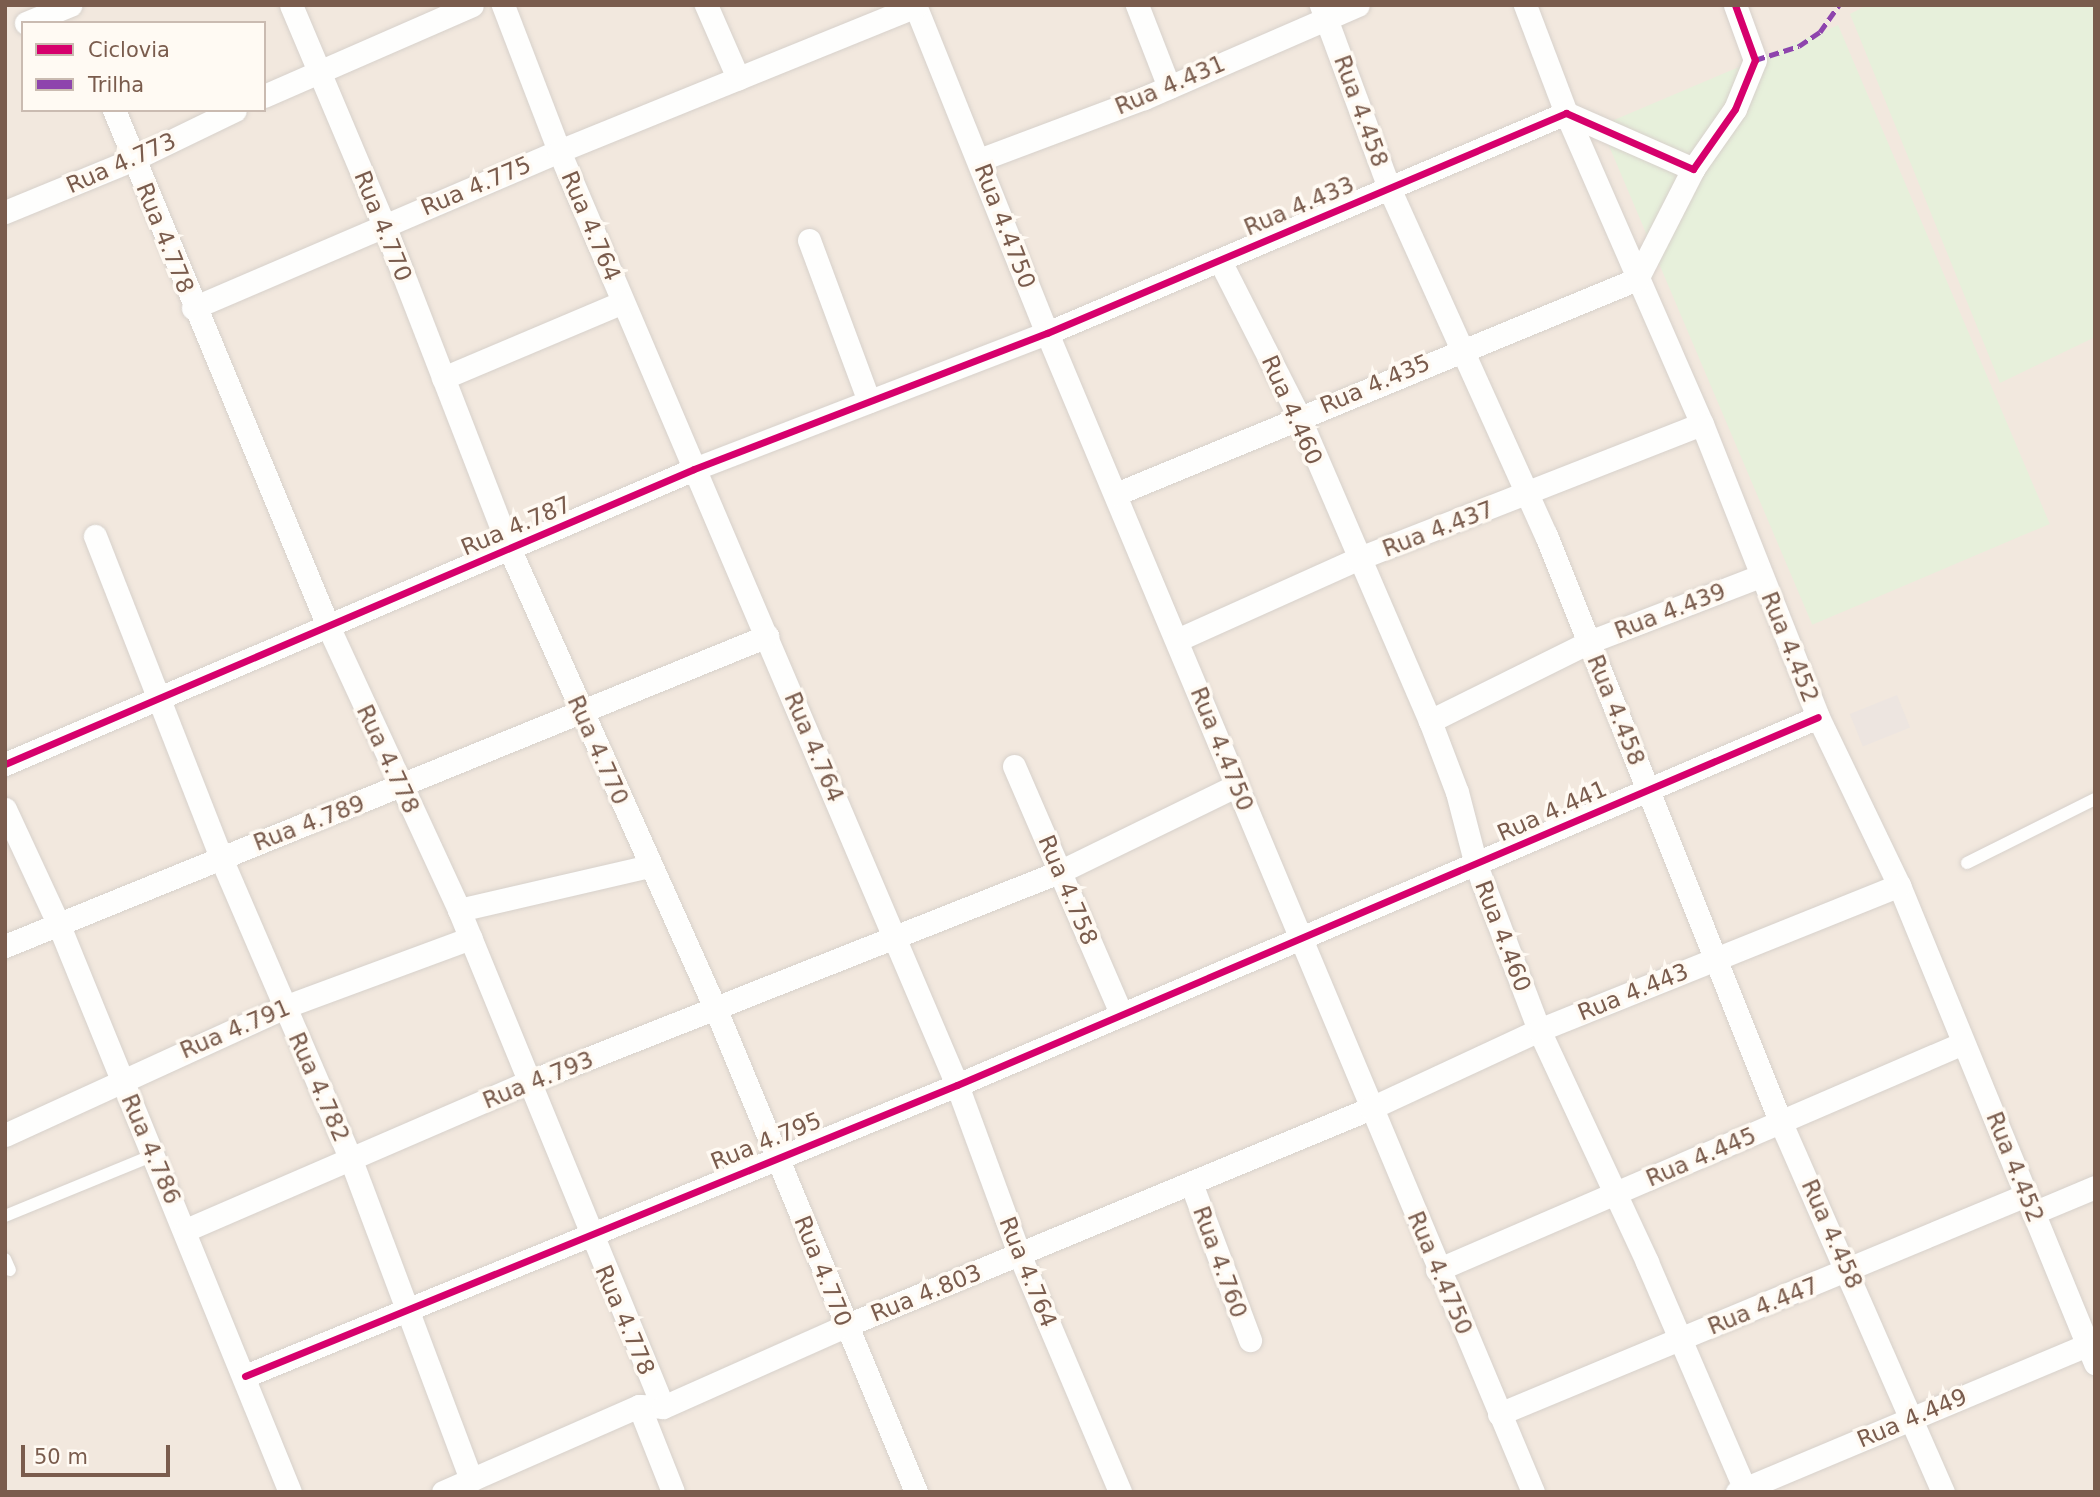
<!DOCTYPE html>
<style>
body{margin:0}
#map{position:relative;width:2100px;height:1497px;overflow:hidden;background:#f9f5f0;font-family:"DejaVu Sans",sans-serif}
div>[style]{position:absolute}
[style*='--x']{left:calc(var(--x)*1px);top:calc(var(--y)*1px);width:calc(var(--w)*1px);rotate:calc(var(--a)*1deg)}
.residential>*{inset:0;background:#f2e8de}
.industrial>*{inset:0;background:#ede5e0;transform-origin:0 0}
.green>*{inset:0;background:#e7f0db;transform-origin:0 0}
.roads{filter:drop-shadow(0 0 2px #d7d1cb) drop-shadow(0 0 2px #d7d1cb)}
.lane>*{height:12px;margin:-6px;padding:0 6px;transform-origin:6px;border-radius:6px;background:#fefefd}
.street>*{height:23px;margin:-11.5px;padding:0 11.5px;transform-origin:11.5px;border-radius:11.5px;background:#fefefd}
.quiet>*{height:5px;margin-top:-2.5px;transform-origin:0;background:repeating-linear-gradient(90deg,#8e44ad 0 10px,transparent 0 15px)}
.cycleway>*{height:7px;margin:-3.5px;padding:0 3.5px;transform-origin:3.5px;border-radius:3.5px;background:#d6006c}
span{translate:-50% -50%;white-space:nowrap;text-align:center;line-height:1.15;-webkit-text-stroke:7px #fffaf3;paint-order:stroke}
.street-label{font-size:23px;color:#7a5c4d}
.frame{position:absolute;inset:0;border:7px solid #7a5c4d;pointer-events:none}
.legend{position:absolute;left:21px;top:21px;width:245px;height:91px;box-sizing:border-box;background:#fffaf3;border:2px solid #cabbb1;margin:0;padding:9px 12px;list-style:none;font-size:21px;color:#7a5c4d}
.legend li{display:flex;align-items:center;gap:14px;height:35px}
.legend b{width:35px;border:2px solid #cabbb1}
.scale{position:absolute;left:21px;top:1445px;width:149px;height:32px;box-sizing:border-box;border:4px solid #7a5c4d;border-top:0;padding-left:9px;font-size:21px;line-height:24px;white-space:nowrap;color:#7a5c4d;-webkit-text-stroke:5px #fffaf3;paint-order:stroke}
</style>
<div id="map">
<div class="residential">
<i style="clip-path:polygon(evenodd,5px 5px,2095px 5px,2095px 1492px,5px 1492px,5px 5px,23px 23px,264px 23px,264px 110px,23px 110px,23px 23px)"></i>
</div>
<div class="industrial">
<i style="left:1897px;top:695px;width:35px;height:51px;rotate:68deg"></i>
</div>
<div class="green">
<i style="clip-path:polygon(1867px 5px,2095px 5px,2095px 337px,2000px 383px,1850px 14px)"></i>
<i style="left:1838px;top:25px;width:542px;height:258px;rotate:67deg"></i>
</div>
<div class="roads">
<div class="lane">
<i style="--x:1967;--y:863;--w:143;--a:-26.6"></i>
<i style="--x:5;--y:1216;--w:161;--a:-22.3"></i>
<i style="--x:5;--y:1259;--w:12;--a:66"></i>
</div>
<div class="street">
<i style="--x:291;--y:5;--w:239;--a:67.1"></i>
<i style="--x:384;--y:225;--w:349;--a:68.8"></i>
<i style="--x:510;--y:550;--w:504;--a:65.88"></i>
<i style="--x:716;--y:1010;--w:522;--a:67.46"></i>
<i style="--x:503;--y:5;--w:156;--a:69"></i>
<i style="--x:559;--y:151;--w:1015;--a:66.92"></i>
<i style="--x:957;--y:1085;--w:182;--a:69.8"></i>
<i style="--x:1020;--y:1256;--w:256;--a:67"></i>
<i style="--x:706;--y:5;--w:80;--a:66.3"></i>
<i style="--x:915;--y:5;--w:354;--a:68.1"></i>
<i style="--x:1047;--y:333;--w:1257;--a:67.25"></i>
<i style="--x:1137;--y:5;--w:88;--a:68.7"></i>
<i style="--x:1321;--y:5;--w:195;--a:69.6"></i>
<i style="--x:1389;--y:188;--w:381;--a:65.7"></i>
<i style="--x:1546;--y:535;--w:633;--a:68.22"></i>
<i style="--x:1781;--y:1123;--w:403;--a:66.3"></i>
<i style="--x:1525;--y:5;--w:116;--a:69.2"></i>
<i style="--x:1566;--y:113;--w:339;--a:66.4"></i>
<i style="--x:1702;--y:424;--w:315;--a:68.4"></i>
<i style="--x:1818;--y:717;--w:187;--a:64.3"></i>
<i style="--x:1899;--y:885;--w:517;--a:67.7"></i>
<i style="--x:26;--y:23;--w:48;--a:-22.2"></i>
<i style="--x:264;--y:96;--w:227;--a:-23.6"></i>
<i style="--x:114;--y:110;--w:559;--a:67.47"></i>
<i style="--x:328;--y:626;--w:313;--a:65.2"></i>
<i style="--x:459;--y:910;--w:537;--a:67.68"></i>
<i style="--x:979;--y:160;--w:176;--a:-20.6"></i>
<i style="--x:1144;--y:98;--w:233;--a:-23.5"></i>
<i style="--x:5;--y:212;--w:139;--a:-22.3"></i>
<i style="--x:134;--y:159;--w:112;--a:-25.9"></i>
<i style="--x:809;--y:240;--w:172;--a:69.6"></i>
<i style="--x:1220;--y:261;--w:175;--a:63.1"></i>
<i style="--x:1299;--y:417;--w:331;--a:66.7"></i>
<i style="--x:1430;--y:721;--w:76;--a:69.2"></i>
<i style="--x:1457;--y:792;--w:75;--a:75.4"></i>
<i style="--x:1476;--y:865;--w:177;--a:69.1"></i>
<i style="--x:1539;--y:1030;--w:256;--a:65"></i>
<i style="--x:1647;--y:1262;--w:250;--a:66.7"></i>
<i style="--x:193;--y:308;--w:398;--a:-23.2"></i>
<i style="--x:559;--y:151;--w:385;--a:-22.1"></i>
<i style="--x:443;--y:378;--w:195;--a:-22.9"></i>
<i style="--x:1116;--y:494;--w:564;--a:-22.42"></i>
<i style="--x:1637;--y:279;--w:123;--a:-63"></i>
<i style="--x:95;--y:536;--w:346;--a:68.6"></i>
<i style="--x:221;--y:858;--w:329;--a:66.7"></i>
<i style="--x:351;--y:1160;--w:342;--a:69.4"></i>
<i style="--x:1177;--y:640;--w:197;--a:-24.2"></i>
<i style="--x:1357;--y:559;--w:370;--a:-21.4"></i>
<i style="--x:1430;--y:721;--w:178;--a:-26.4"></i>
<i style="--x:1589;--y:642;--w:183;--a:-21.1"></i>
<i style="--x:5;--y:764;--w:749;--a:-23.18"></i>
<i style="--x:694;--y:469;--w:378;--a:-21.1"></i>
<i style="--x:1047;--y:333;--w:564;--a:-22.97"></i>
<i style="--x:1566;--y:113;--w:139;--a:23.8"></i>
<i style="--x:1693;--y:169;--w:73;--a:-55"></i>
<i style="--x:1735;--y:109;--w:53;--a:-67.8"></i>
<i style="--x:1755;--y:60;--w:59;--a:-110"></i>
<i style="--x:1014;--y:766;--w:271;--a:66.6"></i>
<i style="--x:5;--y:809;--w:126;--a:65.1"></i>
<i style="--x:58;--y:923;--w:614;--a:67.82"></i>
<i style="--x:459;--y:910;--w:196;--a:-13"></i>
<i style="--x:5;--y:946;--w:823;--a:-22.14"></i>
<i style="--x:5;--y:1135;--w:307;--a:-24.6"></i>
<i style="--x:284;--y:1007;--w:199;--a:-20.3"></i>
<i style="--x:1191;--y:1183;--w:168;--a:69.4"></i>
<i style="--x:2033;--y:1213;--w:67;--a:-22.8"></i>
<i style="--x:186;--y:1230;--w:370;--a:-23.4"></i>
<i style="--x:526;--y:1083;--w:573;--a:-21.6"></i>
<i style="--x:1059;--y:872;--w:198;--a:-26"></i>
<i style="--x:1437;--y:1270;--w:573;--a:-23.34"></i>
<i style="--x:245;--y:1376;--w:769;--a:-22.23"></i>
<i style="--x:957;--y:1085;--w:936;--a:-23.14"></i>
<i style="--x:639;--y:1406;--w:92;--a:68.4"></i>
<i style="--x:1499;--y:1414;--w:571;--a:-22.57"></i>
<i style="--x:443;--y:1492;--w:214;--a:-23.7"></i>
<i style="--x:639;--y:1406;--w:24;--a:2"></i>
<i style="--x:663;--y:1407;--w:199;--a:-24"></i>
<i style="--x:845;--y:1326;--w:569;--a:-22.51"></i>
<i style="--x:1371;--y:1108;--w:185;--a:-24.9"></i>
<i style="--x:1539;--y:1030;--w:388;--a:-21.9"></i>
<i style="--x:1737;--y:1492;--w:380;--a:-22.8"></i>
</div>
</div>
<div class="quiet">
<i style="--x:1755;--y:60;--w:46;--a:-17.7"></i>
<i style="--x:1799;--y:46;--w:25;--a:-34"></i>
<i style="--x:1820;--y:32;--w:33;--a:-55"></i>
</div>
<div class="cycleway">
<i style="--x:5;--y:764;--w:749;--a:-23.18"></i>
<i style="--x:694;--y:469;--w:378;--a:-21.1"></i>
<i style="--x:1047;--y:333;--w:564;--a:-22.97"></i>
<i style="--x:1566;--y:113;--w:139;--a:23.8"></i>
<i style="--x:1693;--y:169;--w:73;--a:-55"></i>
<i style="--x:1735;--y:109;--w:53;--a:-67.8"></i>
<i style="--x:1755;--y:60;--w:59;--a:-110"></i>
<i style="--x:245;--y:1376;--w:769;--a:-22.23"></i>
<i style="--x:957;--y:1085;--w:936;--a:-23.14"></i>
</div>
<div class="street-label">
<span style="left:1170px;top:85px;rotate:-23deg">Rua 4.431</span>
<span style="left:1361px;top:111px;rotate:70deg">Rua 4.458</span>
<span style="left:121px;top:163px;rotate:-24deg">Rua 4.773</span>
<span style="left:476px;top:186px;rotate:-23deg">Rua 4.775</span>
<span style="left:1299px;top:206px;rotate:-23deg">Rua 4.433</span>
<span style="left:383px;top:226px;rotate:68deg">Rua 4.770</span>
<span style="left:591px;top:226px;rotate:67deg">Rua 4.764</span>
<span style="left:1005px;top:226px;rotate:69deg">Rua 4.4750</span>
<span style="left:165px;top:238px;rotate:68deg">Rua 4.778</span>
<span style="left:1375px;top:384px;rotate:-23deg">Rua 4.435</span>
<span style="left:1292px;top:410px;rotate:66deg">Rua 4.460</span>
<span style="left:516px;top:526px;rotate:-23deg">Rua 4.787</span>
<span style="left:1438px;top:529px;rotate:-21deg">Rua 4.437</span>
<span style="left:1670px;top:611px;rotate:-21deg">Rua 4.439</span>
<span style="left:1790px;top:647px;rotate:68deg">Rua 4.452</span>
<span style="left:1616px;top:710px;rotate:68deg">Rua 4.458</span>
<span style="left:814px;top:747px;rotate:67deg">Rua 4.764</span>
<span style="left:1222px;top:749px;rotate:68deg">Rua 4.4750</span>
<span style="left:598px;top:750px;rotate:66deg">Rua 4.770</span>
<span style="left:388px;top:759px;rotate:65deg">Rua 4.778</span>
<span style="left:1552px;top:811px;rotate:-24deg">Rua 4.441</span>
<span style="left:309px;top:823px;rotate:-21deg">Rua 4.789</span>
<span style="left:1068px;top:890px;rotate:67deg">Rua 4.758</span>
<span style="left:1503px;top:936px;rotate:69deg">Rua 4.460</span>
<span style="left:1633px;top:992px;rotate:-22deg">Rua 4.443</span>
<span style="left:235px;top:1029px;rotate:-23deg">Rua 4.791</span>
<span style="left:538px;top:1080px;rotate:-22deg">Rua 4.793</span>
<span style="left:319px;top:1087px;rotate:66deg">Rua 4.782</span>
<span style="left:766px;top:1141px;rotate:-22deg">Rua 4.795</span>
<span style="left:151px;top:1149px;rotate:67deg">Rua 4.786</span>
<span style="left:1701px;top:1157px;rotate:-23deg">Rua 4.445</span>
<span style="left:2015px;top:1167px;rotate:68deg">Rua 4.452</span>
<span style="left:1832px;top:1234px;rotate:66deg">Rua 4.458</span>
<span style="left:1220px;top:1262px;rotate:70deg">Rua 4.760</span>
<span style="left:823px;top:1271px;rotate:68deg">Rua 4.770</span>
<span style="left:1028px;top:1272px;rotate:68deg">Rua 4.764</span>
<span style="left:1440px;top:1273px;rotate:67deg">Rua 4.4750</span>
<span style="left:926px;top:1293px;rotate:-22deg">Rua 4.803</span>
<span style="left:1763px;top:1306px;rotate:-22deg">Rua 4.447</span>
<span style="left:625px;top:1320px;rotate:67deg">Rua 4.778</span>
<span style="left:1912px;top:1418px;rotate:-23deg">Rua 4.449</span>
</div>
<div class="frame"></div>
<ul class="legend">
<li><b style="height:9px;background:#d6006c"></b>Ciclovia</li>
<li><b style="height:9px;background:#8e44ad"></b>Trilha</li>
</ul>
<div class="scale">50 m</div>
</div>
